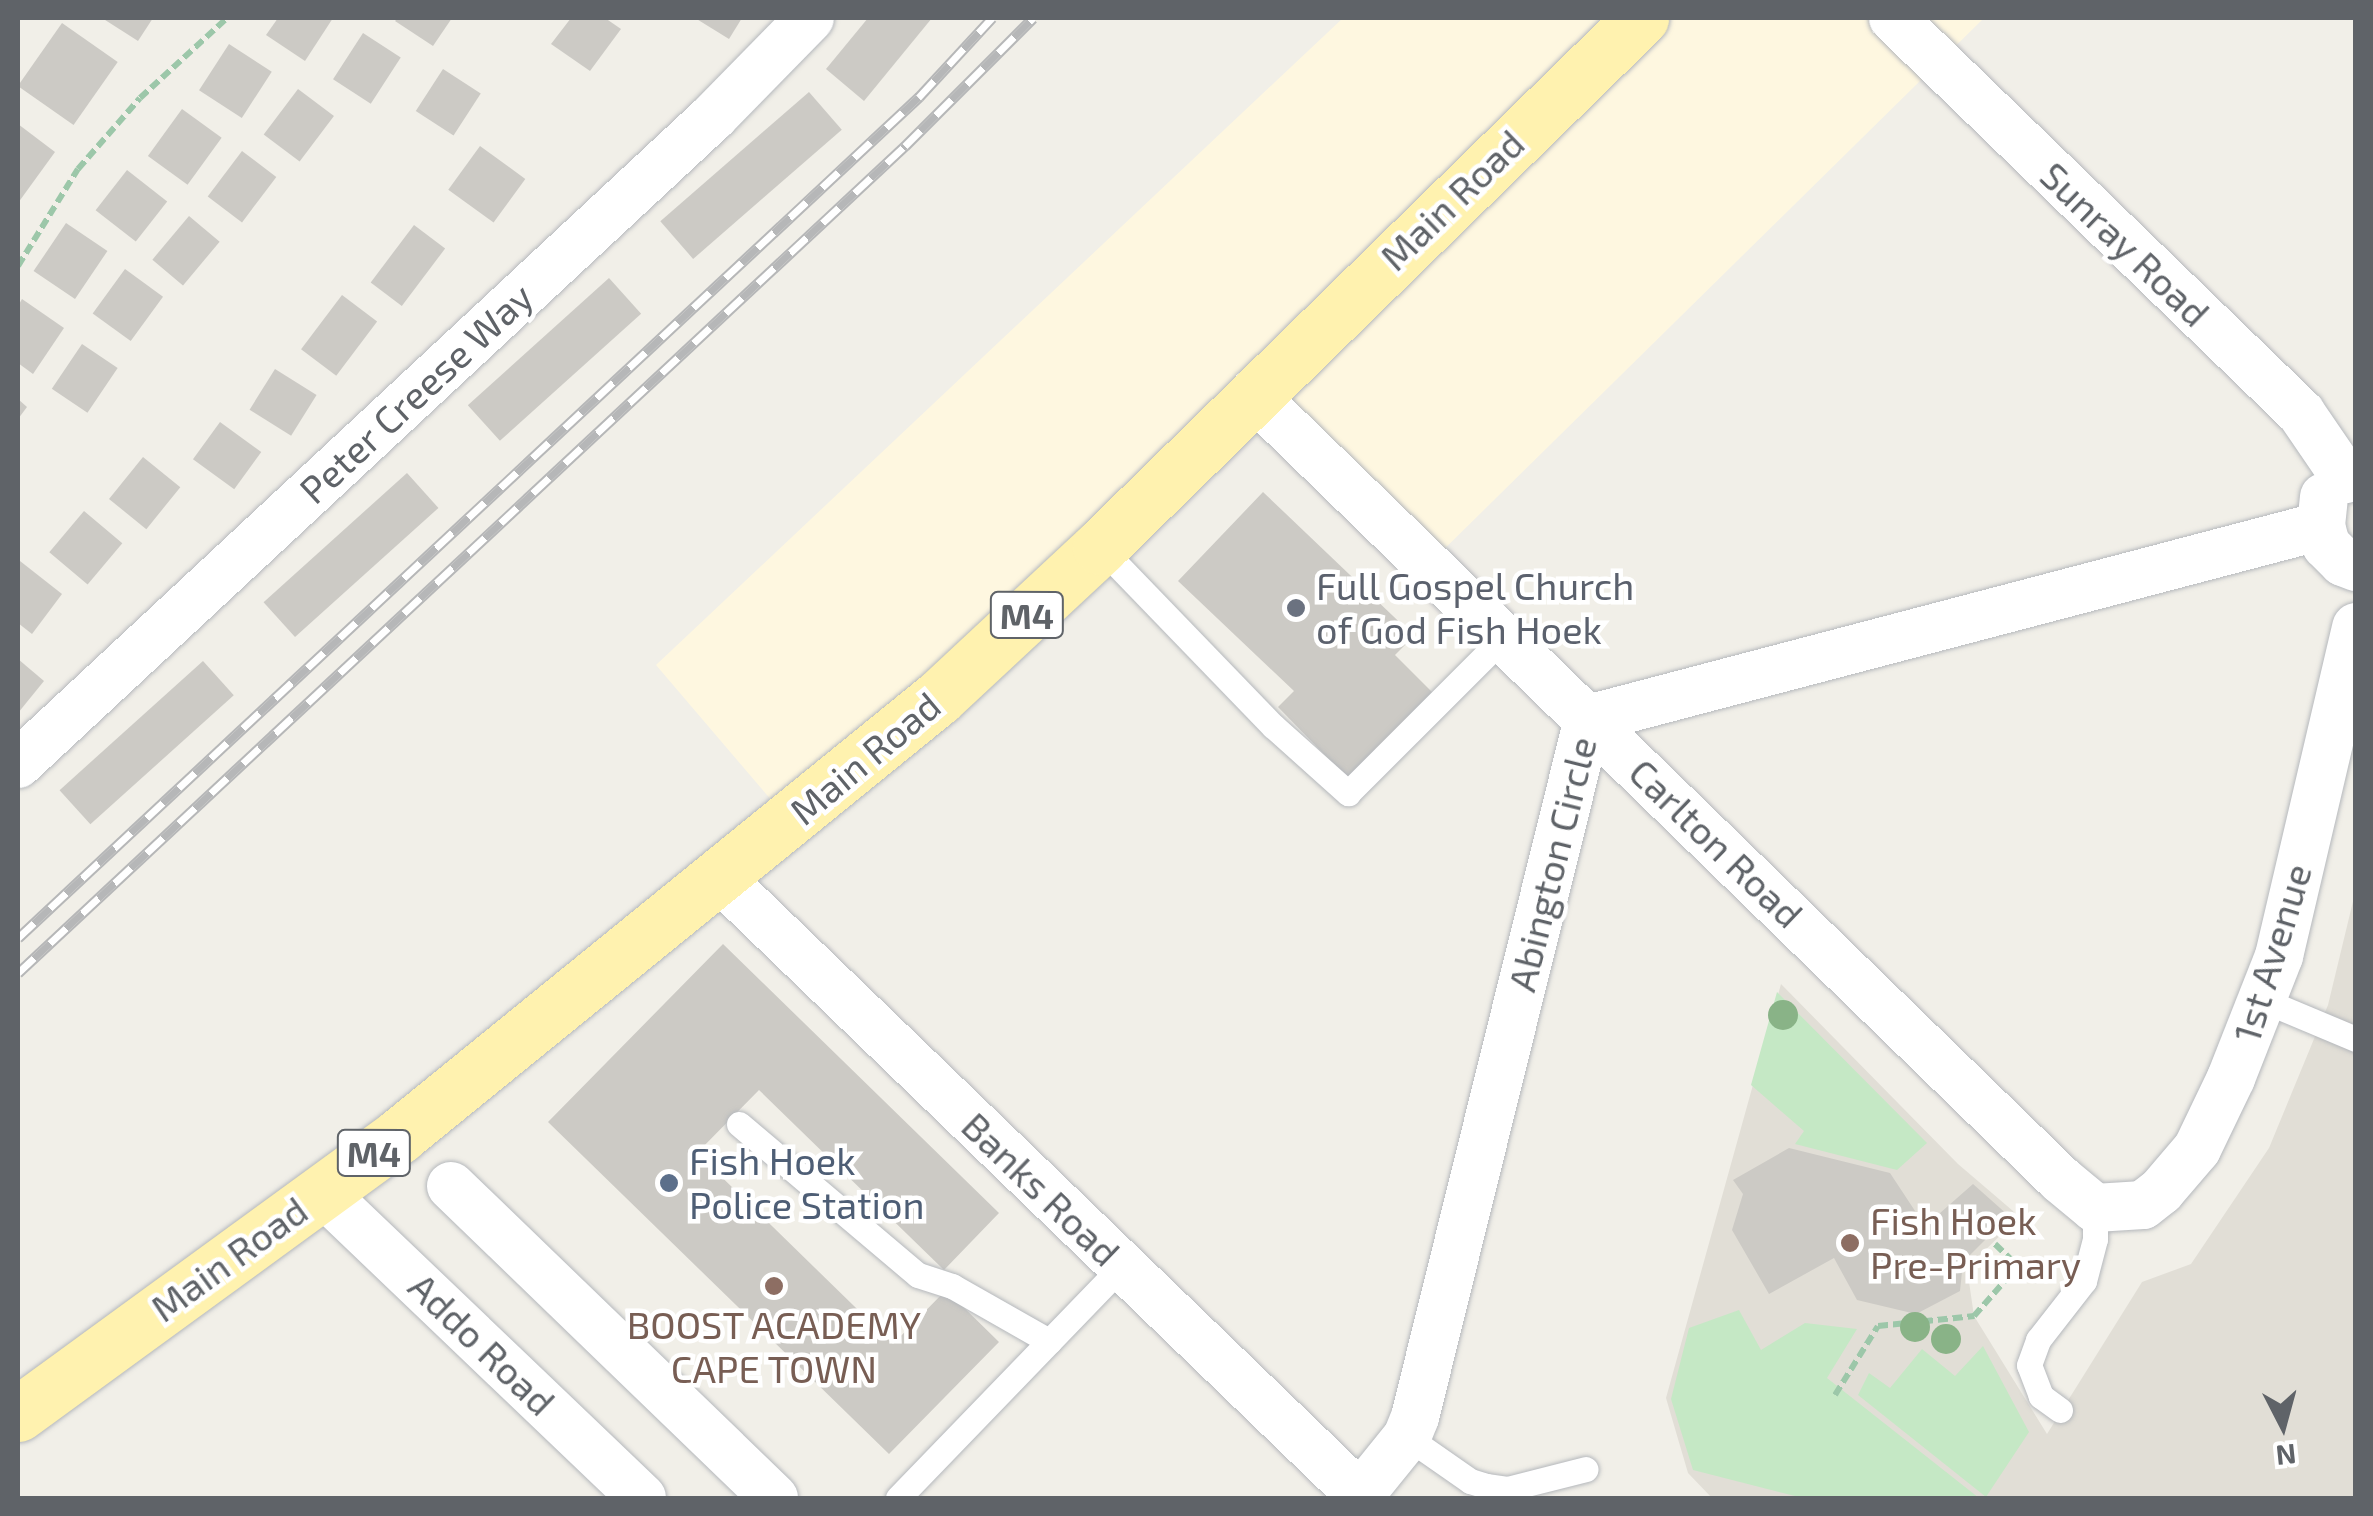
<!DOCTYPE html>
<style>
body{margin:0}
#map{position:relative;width:2373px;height:1516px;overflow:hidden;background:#f1efe8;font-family:"Exo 2",sans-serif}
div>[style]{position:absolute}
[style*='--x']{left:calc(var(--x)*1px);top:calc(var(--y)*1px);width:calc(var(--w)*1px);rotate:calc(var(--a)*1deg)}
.commercial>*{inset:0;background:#fef7e0}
.education>*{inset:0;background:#e1ded6}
.green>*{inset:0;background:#c5e8c5}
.building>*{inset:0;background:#cccac5;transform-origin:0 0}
.path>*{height:6px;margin-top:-3px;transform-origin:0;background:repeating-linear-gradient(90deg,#9cc7a9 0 10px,transparent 0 15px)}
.roads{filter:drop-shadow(0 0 2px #b5b8bc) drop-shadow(0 0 2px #b5b8bc)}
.service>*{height:25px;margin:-12.5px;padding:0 12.5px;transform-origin:12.5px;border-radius:12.5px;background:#fff}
.minor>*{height:48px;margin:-24px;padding:0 24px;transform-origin:24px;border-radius:24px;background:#fff}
.primary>*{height:55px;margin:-27.5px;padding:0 27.5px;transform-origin:27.5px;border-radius:27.5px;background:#fff2af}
.rail>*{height:11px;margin-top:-5.5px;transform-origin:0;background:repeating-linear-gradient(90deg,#fff 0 22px,#b6b7b8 0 44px);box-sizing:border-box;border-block:2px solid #b6b7b8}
.trees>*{width:30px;height:30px;margin:-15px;border-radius:50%;background:#89b387}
.dots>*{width:28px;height:28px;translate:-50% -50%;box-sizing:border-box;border:5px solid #fff;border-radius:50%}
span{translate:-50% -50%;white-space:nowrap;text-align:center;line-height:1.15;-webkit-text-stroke:9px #fff;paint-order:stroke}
.shield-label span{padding:2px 8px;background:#fff;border:2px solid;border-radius:8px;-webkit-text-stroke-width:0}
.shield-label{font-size:35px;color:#5f6368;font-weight:700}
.street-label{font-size:38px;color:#5f6368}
.worship-label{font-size:38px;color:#5b616d}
.left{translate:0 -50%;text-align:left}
.service-label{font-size:38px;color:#4e5e75}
.education-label{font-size:38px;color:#785e54}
.frame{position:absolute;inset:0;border:20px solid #5f6368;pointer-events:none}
.north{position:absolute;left:2233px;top:1376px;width:100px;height:100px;-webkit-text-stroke:8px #fff;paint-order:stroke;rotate:174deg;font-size:28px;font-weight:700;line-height:40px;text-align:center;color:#5f6368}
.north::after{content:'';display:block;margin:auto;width:35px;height:45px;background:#5f6368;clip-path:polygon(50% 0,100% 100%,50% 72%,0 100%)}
</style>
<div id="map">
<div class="commercial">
<i style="clip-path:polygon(1343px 18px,1984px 18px,1429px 564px,1252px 395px,790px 822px,656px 665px)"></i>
</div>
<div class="education">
<i style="clip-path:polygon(2355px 893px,2355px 1498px,1712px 1498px,1688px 1473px,1666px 1398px,1781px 984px,1958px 1164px,2013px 1211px,2017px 1219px,1967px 1268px,1974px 1316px,2047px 1434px,2142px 1282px,2191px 1264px,2269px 1148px,2328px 1005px)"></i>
</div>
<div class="green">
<i style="clip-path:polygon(1777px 992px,1927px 1143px,1897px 1170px,1795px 1144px,1804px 1131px,1751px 1085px)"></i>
<i style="clip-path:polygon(1739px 1310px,1761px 1350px,1805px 1323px,1857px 1329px,1827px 1378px,1979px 1498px,1803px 1498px,1693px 1470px,1671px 1399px,1689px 1328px)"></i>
<i style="clip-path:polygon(1983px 1346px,2029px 1432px,1986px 1497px,1858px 1395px,1869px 1373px,1890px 1388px,1922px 1349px,1955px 1376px)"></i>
</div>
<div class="building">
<i style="clip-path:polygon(102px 18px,153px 18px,138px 41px)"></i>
<i style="clip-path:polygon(278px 18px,333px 18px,305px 61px,266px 35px)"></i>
<i style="clip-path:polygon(398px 18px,452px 18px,433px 46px,395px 21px)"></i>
<i style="clip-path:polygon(571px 18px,605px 18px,621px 29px,590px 71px,551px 44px)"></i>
<i style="clip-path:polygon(695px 18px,742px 18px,729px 39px)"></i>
<i style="clip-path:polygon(868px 18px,932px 18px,864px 101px,826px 69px)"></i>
<i style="left:62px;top:23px;width:68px;height:77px;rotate:35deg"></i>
<i style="left:363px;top:33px;width:45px;height:55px;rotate:33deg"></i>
<i style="left:229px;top:44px;width:51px;height:55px;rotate:33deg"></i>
<i style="left:443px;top:69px;width:45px;height:50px;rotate:33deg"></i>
<i style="left:298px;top:89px;width:45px;height:57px;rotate:37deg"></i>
<i style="left:809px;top:92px;width:50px;height:197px;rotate:49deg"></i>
<i style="left:182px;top:109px;width:49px;height:58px;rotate:36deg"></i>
<i style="clip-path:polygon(18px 124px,55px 152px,18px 203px)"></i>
<i style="left:480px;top:146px;width:56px;height:54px;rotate:36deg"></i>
<i style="left:242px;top:151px;width:43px;height:57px;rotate:37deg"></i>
<i style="left:127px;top:170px;width:51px;height:51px;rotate:38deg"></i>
<i style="left:189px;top:216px;width:40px;height:57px;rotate:40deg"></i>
<i style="left:66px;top:223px;width:50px;height:58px;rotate:34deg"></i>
<i style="left:414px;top:225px;width:39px;height:72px;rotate:37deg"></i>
<i style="left:125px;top:269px;width:47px;height:55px;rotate:36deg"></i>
<i style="left:609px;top:278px;width:48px;height:190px;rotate:48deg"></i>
<i style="left:342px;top:295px;width:44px;height:68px;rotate:37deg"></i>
<i style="clip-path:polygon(22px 299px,64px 328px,33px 374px,18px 363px,18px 306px)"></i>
<i style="left:82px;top:344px;width:43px;height:54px;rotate:34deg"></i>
<i style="left:275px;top:369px;width:49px;height:48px;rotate:32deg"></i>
<i style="clip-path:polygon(18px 399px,27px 407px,18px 419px)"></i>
<i style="left:220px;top:422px;width:51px;height:46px;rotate:36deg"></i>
<i style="left:143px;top:457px;width:48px;height:54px;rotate:39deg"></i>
<i style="left:407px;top:473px;width:47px;height:193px;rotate:48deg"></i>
<i style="clip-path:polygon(1263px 492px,1414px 636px,1395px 655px,1439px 699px,1353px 784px,1278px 707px,1294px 691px,1178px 581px)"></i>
<i style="left:84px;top:511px;width:50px;height:54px;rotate:40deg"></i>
<i style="clip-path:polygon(20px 561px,62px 594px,32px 634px,18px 623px)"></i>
<i style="clip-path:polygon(18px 659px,44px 681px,18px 713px)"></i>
<i style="left:203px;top:661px;width:46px;height:193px;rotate:48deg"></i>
<i style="clip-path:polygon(723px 944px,999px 1213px,944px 1270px,759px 1090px,697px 1153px,893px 1344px,946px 1290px,999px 1342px,889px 1454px,548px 1122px)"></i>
<i style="clip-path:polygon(1789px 1148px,1890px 1173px,1921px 1220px,1931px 1221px,1973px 1184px,2009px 1216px,1963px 1262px,1960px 1291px,1916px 1314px,1857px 1300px,1834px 1258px,1769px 1294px,1732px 1230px,1743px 1194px,1733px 1180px)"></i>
</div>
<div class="path">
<i style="--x:18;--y:266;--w:114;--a:-58.3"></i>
<i style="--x:78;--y:169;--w:94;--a:-48.9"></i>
<i style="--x:140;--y:98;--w:118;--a:-42.6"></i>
<i style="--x:1995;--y:1244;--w:32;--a:44"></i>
<i style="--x:1835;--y:1395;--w:81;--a:-58.1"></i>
<i style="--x:1878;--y:1326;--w:97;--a:-5.9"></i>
<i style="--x:1974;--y:1316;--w:67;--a:-48.7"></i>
<i style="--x:2018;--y:1266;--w:32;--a:13"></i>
</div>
<div class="roads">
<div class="service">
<i style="--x:1100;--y:547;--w:249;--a:46"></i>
<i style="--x:1273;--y:726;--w:101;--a:41.8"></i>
<i style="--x:1348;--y:793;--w:219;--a:-45"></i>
<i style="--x:2263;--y:1000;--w:101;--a:22.8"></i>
<i style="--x:739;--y:1124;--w:234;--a:40.2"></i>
<i style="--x:918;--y:1275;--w:36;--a:18"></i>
<i style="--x:952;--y:1286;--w:112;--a:29.6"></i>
<i style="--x:2060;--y:1410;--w:24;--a:-144"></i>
<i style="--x:2041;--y:1396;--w:33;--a:-111"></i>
<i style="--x:2029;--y:1365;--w:27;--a:-70"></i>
<i style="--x:2038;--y:1340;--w:75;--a:-52.1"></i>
<i style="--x:2084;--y:1281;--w:43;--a:-75.3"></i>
<i style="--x:2095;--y:1239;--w:31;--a:-90"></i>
<i style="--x:1407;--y:1437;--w:77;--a:34.9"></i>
<i style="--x:1470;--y:1481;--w:17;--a:17"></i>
<i style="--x:1486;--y:1486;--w:21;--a:8"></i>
<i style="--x:1507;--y:1489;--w:81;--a:-14.2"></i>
<i style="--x:898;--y:1498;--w:321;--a:-46"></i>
</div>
<div class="minor">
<i style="--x:1893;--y:18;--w:568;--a:44.07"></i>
<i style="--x:2301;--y:413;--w:80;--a:55.7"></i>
<i style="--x:1252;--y:394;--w:1127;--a:44.17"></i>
<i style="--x:2060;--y:1179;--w:45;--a:39.6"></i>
<i style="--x:2095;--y:1208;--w:48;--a:-3.6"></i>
<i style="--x:2143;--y:1205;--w:23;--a:-38"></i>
<i style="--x:2161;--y:1191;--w:55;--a:-49.4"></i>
<i style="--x:2197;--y:1149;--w:79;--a:-64.4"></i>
<i style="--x:2231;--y:1078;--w:131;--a:-68.5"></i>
<i style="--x:2279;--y:956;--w:338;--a:-76.8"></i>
<i style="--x:2324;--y:497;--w:29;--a:96"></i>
<i style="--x:2321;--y:526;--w:20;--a:75"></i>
<i style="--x:2326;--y:545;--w:24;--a:45"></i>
<i style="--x:2343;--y:562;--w:14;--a:21"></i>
<i style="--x:1588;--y:719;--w:758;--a:-14.75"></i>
<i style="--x:18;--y:764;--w:951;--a:-42.95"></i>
<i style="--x:714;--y:116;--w:137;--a:-45.6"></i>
<i style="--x:720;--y:878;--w:893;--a:43.96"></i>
<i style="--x:451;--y:1186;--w:449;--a:44"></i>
<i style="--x:321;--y:1191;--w:444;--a:43.7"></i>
<i style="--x:1360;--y:1495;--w:75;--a:-51"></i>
<i style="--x:1407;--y:1437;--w:22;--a:-68"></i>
<i style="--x:1415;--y:1417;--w:719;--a:-76.08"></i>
</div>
<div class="primary">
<i style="--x:18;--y:1414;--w:473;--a:-36.1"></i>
<i style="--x:400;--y:1135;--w:693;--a:-39.09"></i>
<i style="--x:938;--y:698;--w:221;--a:-43"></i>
<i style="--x:1100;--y:547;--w:757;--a:-44.36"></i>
</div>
</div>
<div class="rail">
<i style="--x:18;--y:938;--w:1233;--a:-43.03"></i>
<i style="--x:919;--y:97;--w:108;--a:-47.3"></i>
<i style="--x:18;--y:973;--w:1213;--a:-43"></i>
<i style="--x:905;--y:146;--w:181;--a:-45"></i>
</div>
<div class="trees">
<i style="left:1783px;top:1015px"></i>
<i style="left:1915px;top:1327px"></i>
<i style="left:1946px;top:1339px"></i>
</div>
<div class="dots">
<i style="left:1296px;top:608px;background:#6b7280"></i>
<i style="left:669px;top:1183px;background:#5c6f8a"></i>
<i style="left:1850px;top:1243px;background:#8d6e63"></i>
<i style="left:774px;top:1286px;background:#8d6e63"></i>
</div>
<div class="shield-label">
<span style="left:1027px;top:615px">M4</span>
<span style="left:374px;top:1153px">M4</span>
</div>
<div class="street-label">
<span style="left:1452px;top:200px;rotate:-44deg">Main Road</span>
<span style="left:2125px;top:244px;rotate:44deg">Sunray Road</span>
<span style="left:416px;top:393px;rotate:-43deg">Peter Creese Way</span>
<span style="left:865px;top:758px;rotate:-40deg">Main Road</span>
<span style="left:1716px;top:843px;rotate:44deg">Carlton Road</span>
<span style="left:1552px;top:864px;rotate:-76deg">Abington Circle</span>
<span style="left:2272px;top:953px;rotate:-73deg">1st Avenue</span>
<span style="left:1041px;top:1189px;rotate:44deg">Banks Road</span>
<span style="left:229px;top:1259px;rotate:-36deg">Main Road</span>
<span style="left:482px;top:1344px;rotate:44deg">Addo Road</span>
</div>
<div class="worship-label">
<span class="left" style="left:1316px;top:608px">Full Gospel Church<br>of God Fish Hoek</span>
</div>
<div class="service-label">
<span class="left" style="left:689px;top:1183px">Fish Hoek<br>Police Station</span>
</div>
<div class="education-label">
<span class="left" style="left:1870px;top:1243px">Fish Hoek<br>Pre-Primary</span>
<span style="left:774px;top:1347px">BOOST ACADEMY<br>CAPE TOWN</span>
</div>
<div class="frame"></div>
<div class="north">N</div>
</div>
